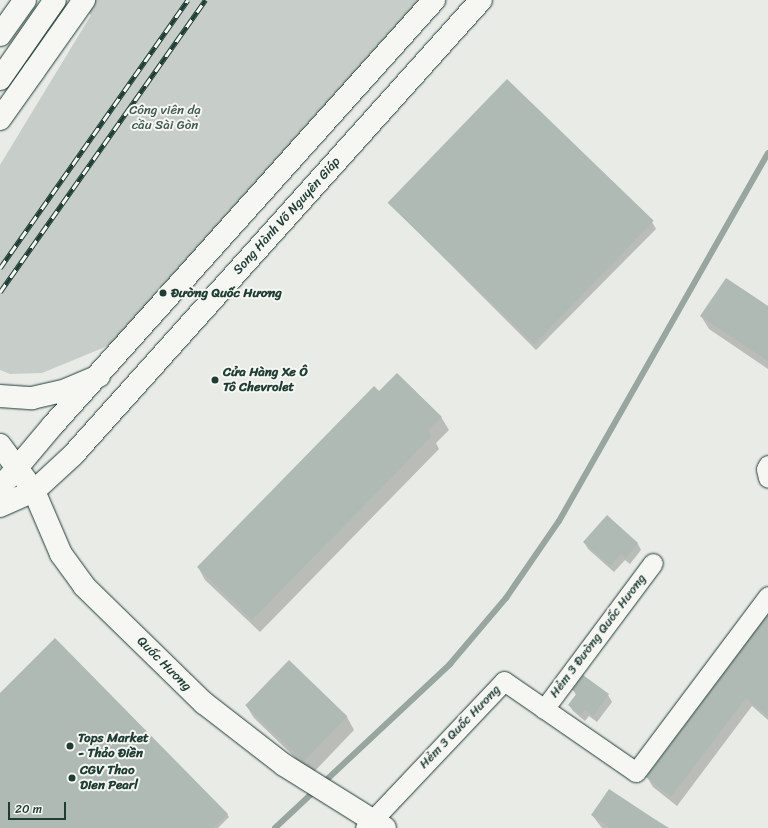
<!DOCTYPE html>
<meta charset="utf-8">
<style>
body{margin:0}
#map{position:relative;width:768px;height:828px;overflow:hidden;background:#e9ebe7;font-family:Sriracha,sans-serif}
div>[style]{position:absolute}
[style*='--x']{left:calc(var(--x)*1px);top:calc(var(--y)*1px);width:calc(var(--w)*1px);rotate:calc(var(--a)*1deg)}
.green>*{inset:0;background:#c7cec9}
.shadow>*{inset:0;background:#0003}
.stream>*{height:6px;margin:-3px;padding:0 3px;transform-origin:3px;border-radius:3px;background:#99a6a0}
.building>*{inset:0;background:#b0bab5;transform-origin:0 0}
.roads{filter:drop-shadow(0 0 1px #1f3d34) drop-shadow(0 0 1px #1f3d34)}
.minor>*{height:19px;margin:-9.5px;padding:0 9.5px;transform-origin:9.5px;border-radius:9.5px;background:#f6f6f2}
.tertiary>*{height:22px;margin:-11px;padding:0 11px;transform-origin:11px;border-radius:11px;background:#f6f6f2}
.secondary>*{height:22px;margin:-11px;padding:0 11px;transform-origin:11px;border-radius:11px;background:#f6f6f2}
.primary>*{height:22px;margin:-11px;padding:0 11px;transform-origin:11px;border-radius:11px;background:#f6f6f2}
.trunk>*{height:22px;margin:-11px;padding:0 11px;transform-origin:11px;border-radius:11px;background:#f6f6f2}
.rail>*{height:4.5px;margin-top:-2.25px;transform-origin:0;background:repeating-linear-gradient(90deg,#f6f6f2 0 9px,#1f3d34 0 18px);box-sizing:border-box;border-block:1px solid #1f3d34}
.dots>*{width:11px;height:11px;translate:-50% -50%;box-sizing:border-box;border:2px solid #f6f6f2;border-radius:50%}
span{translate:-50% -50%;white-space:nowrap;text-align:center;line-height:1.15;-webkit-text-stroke:4px #f6f6f2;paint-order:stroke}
.park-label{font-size:13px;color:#415a52}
.street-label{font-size:13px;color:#1f3d34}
.poi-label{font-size:13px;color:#1f3d34;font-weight:700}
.left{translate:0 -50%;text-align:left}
.scale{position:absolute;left:8px;top:802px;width:58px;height:18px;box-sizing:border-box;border:2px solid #1f3d34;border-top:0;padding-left:5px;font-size:12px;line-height:14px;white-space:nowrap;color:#1f3d34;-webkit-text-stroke:3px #f6f6f2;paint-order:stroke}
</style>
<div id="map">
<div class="green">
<i style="clip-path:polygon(70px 0,431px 0,127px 338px,42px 373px,10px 374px,0 370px,0 165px,91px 15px)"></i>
</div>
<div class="shadow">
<i style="clip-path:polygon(388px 202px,652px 222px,656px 229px,536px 350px)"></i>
<i style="clip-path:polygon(768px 307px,768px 369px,709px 329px,701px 316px)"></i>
<i style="clip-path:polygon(379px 392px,441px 417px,449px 430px,436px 443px,439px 449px,260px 632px,205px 580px,198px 567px)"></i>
<i style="clip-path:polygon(607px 516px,638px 544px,641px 550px,630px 564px,625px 560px,614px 572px,588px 549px,584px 542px)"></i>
<i style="clip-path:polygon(768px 616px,768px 720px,752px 706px,677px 806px,653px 787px,647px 777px)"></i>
<i style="clip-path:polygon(583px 677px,608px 695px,612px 702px,597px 722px,589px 716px,585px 721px,573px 711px,569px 705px,576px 695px,573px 690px)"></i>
<i style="clip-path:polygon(0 694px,227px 814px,229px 817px,218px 828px,0 828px)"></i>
<i style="clip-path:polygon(246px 705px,347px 717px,354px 730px,312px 774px,254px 718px)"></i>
<i style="clip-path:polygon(592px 815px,661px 828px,602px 828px)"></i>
</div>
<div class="stream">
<i style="--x:275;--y:828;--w:240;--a:-43.1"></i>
<i style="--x:450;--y:664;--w:87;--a:-49.7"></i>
<i style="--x:506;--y:598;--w:93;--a:-55.5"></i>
<i style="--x:559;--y:521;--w:423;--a:-60.4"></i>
</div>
<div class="building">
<i style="left:507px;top:79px;width:204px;height:172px;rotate:44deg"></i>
<i style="clip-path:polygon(726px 278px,768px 306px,768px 361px,700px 316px)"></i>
<i style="clip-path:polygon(397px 373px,442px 417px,428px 431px,432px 436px,252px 620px,197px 567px,374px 386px,379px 391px)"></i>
<i style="clip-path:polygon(607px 515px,638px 543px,626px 558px,621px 554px,610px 566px,583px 542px)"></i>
<i style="clip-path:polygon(768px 614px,768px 717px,746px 698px,671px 797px,646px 777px)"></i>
<i style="clip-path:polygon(55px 638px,228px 814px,213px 828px,0 828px,0 693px)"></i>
<i style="left:289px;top:660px;width:81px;height:63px;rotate:44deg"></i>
<i style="clip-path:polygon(583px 675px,609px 694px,593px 716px,585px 710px,581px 715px,568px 705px,577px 693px,572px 690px)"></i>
<i style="clip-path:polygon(609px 789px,653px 818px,669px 828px,610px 828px,591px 815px)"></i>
</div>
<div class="roads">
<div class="minor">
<i style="--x:768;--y:465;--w:4;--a:117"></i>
<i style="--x:766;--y:469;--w:9;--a:77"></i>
<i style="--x:544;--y:709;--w:182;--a:-53.3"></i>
<i style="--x:365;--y:828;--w:202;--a:-46.6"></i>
<i style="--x:504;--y:681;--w:160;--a:34.6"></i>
<i style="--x:636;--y:772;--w:220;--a:-53.1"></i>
</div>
<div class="tertiary">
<i style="--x:0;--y:445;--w:57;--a:53.5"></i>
<i style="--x:34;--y:491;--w:69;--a:66.8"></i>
<i style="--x:61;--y:554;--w:39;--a:54"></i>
<i style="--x:84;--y:586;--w:168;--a:44.3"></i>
<i style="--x:204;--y:703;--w:101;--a:37.8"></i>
<i style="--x:284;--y:765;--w:119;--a:32"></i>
</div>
<div class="secondary">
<i style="--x:0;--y:488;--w:82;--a:-49.9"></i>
<i style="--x:53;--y:425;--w:571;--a:-48.12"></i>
<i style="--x:0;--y:506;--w:37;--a:-24"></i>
<i style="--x:34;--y:491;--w:53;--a:-42.7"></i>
<i style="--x:73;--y:455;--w:611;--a:-48.12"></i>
</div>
<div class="primary">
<i style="--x:34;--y:71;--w:87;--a:-54.8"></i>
</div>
<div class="trunk">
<i style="--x:0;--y:35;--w:43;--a:-54.5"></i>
<i style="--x:0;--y:79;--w:96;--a:-55.2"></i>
<i style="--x:0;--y:119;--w:59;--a:-54.7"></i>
<i style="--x:0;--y:396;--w:32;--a:4"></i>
<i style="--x:32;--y:398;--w:35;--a:-13"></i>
<i style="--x:66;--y:390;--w:36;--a:-23"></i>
</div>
</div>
<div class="rail">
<i style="--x:0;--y:268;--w:327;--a:-55"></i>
<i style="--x:0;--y:292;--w:357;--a:-54.9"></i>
</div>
<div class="dots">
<i style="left:163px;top:293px;background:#1f3d34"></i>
<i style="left:215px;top:380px;background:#1f3d34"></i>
<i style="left:70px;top:746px;background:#1f3d34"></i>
<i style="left:72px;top:778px;background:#1f3d34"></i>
</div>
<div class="park-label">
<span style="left:165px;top:118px">Công viên dạ<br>cầu Sài Gòn</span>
</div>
<div class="street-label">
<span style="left:287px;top:216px;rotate:-48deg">Song Hành Võ Nguyên Giáp</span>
<span style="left:598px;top:636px;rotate:-53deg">Hẻm 3 Đường Quốc Hương</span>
<span style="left:164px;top:664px;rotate:45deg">Quốc Hương</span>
<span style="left:460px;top:727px;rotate:-46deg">Hẻm 3 Quốc Hương</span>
</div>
<div class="poi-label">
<span class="left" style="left:171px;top:293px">Đường Quốc Hương</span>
<span class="left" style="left:223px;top:380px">Cửa Hàng Xe Ô<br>Tô Chevrolet</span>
<span class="left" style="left:78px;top:746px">Tops Market<br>- Thảo Điền</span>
<span class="left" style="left:80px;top:778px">CGV Thao<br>Dien Pearl</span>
</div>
<div class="scale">20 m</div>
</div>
